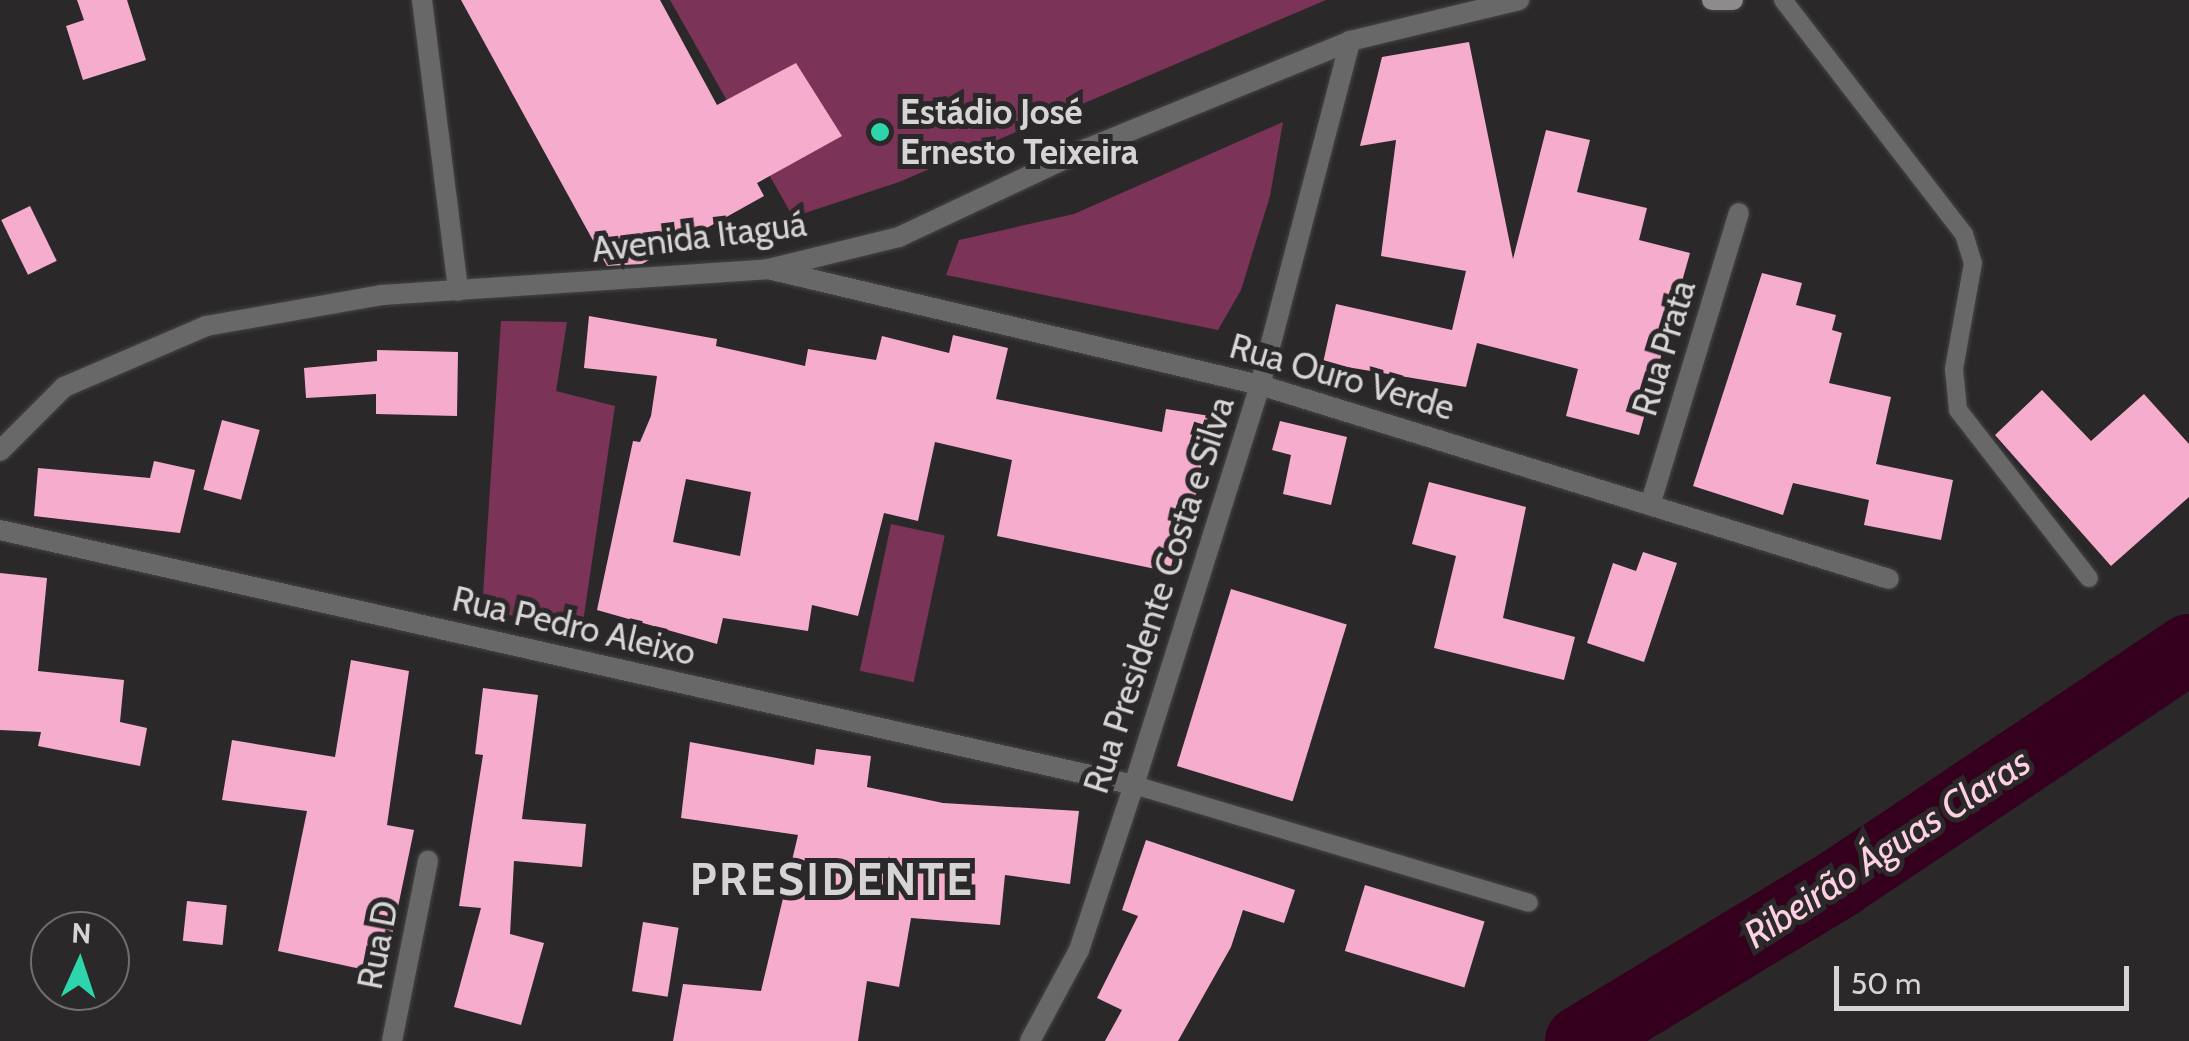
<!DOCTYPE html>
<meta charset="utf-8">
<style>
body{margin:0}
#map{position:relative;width:2189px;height:1041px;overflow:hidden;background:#2a2829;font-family:Cabin,sans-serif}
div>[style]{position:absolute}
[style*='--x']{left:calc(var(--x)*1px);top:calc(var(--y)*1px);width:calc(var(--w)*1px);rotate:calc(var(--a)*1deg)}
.green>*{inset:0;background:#7b3457;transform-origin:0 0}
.river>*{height:70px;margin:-35px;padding:0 35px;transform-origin:35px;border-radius:35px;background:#34001d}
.building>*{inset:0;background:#f6adcd;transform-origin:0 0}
.roads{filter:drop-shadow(0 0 2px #464445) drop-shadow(0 0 2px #464445)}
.service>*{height:18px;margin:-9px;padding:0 9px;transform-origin:9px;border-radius:9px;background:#696868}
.minor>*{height:20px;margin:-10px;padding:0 10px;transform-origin:10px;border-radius:10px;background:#696868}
.tertiary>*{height:20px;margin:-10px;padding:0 10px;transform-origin:10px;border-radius:10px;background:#696868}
.secondary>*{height:20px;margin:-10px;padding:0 10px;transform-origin:10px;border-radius:10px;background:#8d8b8c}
.dots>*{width:28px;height:28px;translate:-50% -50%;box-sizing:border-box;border:5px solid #2a2829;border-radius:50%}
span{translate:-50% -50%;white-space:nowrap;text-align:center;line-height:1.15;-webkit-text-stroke:10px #2a2829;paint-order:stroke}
.poi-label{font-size:35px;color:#d6d4d5;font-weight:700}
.left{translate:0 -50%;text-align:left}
.street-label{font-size:35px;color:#d6d4d5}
.water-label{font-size:38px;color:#ffcfe3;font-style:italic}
.district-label{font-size:45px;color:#d6d4d5;font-weight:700;letter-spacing:2.5px}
.north{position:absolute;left:30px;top:911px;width:100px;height:100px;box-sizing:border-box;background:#2a2829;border:2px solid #6f6d6e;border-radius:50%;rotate:3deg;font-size:28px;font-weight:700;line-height:40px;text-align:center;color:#d6d4d5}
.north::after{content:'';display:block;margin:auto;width:35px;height:45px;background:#2cd5ab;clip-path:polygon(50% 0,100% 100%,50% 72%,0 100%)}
.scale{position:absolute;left:1834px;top:966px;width:295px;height:45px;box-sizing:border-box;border:5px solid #d6d4d5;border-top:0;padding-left:12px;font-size:30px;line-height:35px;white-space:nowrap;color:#d6d4d5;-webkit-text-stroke:8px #2a2829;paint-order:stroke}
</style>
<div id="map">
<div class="green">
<i style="clip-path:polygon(670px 0,1326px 0,899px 182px,793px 217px)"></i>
<i style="clip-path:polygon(1283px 122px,1270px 196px,1241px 290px,1218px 330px,946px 275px,959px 240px,1074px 214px)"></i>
<i style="clip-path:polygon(501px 321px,567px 322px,556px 391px,615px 406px,582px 629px,482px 610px)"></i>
<i style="left:891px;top:524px;width:55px;height:150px;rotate:12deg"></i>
</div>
<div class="river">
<i style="--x:1580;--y:1041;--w:306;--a:-31.3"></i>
<i style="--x:1841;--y:882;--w:419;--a:-33.8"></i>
</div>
<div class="building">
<i style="clip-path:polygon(77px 0,127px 0,146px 60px,83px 80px,66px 26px,84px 20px)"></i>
<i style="clip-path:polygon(461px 0,660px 0,717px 105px,796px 63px,842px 136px,757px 183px,764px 196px,642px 264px,607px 266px)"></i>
<i style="clip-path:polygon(1469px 42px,1513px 259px,1546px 130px,1590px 140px,1577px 192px,1647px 208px,1639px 240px,1690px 253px,1639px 435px,1566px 416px,1578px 369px,1477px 343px,1466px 387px,1323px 363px,1336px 304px,1452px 330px,1466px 271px,1381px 256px,1396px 140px,1360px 146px,1382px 57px)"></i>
<i style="left:30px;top:206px;width:61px;height:32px;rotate:64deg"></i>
<i style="clip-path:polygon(1762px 273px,1802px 283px,1796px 305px,1836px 315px,1832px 330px,1842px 333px,1829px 383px,1891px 397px,1876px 464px,1953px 480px,1941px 540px,1864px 525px,1869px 500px,1793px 483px,1783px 515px,1693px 486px)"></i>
<i style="clip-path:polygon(evenodd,589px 316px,717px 339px,716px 346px,805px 366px,808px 349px,876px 360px,882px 336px,949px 353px,953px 335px,1008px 348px,996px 399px,1162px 432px,1166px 409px,1210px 416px,1195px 501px,1185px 499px,1170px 572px,997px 536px,1012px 460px,935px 442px,918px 521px,884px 513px,858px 616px,812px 605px,808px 631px,723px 618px,717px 644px,597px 610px,633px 441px,640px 442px,651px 416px,657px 376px,584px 368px,589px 316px,686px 479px,751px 492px,740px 556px,673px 542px,686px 479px)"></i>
<i style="clip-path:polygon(377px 350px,458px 352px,457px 416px,376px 414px,376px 394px,306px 398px,304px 368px,377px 361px)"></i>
<i style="clip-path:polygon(2042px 390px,2091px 441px,2144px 394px,2189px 444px,2189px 497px,2111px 566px,1995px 435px)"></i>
<i style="left:222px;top:420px;width:39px;height:72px;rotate:15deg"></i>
<i style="clip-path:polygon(1280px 421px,1347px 437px,1331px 505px,1283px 494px,1291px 455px,1272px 450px)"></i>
<i style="clip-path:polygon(154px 461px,195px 470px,180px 533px,34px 516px,38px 468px,150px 478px)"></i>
<i style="clip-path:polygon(1429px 482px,1526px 507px,1503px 618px,1575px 637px,1564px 680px,1434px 648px,1456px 556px,1412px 544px)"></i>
<i style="clip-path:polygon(1643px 552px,1677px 563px,1644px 662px,1587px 643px,1613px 563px,1636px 571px)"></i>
<i style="clip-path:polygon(0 573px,47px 578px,38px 671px,124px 680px,120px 722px,147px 728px,140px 766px,38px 746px,41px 732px,0 730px)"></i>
<i style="left:1231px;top:589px;width:121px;height:185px;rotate:17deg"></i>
<i style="clip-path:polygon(351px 660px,409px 671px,387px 825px,414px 830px,384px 974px,278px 951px,307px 811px,222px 800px,232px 740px,335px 757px)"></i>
<i style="clip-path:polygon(483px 688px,538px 695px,522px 819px,586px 824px,582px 867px,514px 861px,510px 934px,544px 943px,521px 1025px,454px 1007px,481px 908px,459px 906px,483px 755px,475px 754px)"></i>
<i style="clip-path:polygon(690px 742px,814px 765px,816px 749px,871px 756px,867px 787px,943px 803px,1079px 811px,1070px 884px,1005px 875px,1000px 925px,911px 918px,899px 987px,867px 981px,858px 1041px,673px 1041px,683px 984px,761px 991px,798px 835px,681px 818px)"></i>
<i style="clip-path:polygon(1146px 840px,1295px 890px,1284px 923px,1243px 910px,1231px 947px,1178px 1041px,1105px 1041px,1122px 1010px,1097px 998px,1138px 916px,1122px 910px)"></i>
<i style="left:1365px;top:885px;width:125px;height:69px;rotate:17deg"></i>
<i style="left:187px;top:901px;width:40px;height:40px;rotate:6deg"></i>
<i style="left:643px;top:922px;width:36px;height:70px;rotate:9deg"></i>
</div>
<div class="roads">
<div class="service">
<i style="--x:1783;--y:0;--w:296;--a:52.3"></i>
<i style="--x:1964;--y:234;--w:30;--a:73"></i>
<i style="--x:1973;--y:263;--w:108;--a:100.2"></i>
<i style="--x:1954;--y:369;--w:41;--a:84.4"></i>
<i style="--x:1958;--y:410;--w:213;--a:52.1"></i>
<i style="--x:1134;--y:785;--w:412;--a:16.6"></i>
</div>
<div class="minor">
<i style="--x:422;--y:0;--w:293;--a:82.9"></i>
<i style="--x:768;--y:269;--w:505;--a:13.27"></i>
<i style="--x:1260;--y:385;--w:658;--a:17.14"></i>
<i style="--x:1651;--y:502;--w:302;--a:-73.1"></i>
<i style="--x:0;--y:530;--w:1162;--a:12.67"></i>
<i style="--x:392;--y:1041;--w:184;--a:-78.7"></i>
<i style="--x:1030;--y:1041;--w:103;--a:-61.7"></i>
<i style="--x:1079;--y:950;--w:174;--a:-71.6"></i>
<i style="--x:1134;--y:785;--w:419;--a:-72.5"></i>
<i style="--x:1260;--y:385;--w:356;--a:-75.3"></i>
</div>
<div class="tertiary">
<i style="--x:0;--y:451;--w:91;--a:-45"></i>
<i style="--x:64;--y:387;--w:155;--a:-23.2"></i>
<i style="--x:206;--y:326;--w:178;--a:-10"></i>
<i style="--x:381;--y:295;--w:388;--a:-3.8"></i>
<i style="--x:768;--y:269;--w:135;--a:-13.7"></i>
<i style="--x:899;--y:237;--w:207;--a:-25.2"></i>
<i style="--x:1086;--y:149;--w:285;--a:-22.2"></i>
<i style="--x:1350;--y:41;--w:174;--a:-13.6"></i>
</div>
<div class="secondary">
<i style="--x:1712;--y:0;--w:21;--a:0"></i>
</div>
</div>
<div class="dots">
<i style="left:880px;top:132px;background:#2cd5ab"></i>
</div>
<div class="poi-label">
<span class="left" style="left:900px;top:132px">Estádio José<br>Ernesto Teixeira</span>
</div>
<div class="street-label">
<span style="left:699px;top:237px;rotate:-7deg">Avenida Itaguá</span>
<span style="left:1664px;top:348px;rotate:-73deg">Rua Prata</span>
<span style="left:1342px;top:377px;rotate:16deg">Rua Ouro Verde</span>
<span style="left:1159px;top:595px;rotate:-72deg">Rua Presidente Costa e Silva</span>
<span style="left:574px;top:626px;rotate:13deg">Rua Pedro Aleixo</span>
<span style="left:378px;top:945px;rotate:-79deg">Rua D</span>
</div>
<div class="water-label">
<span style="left:1887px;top:848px;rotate:-33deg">Ribeirão Águas Claras</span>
</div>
<div class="district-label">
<span style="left:832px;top:880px">PRESIDENTE</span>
</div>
<div class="north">N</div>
<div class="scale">50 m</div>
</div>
